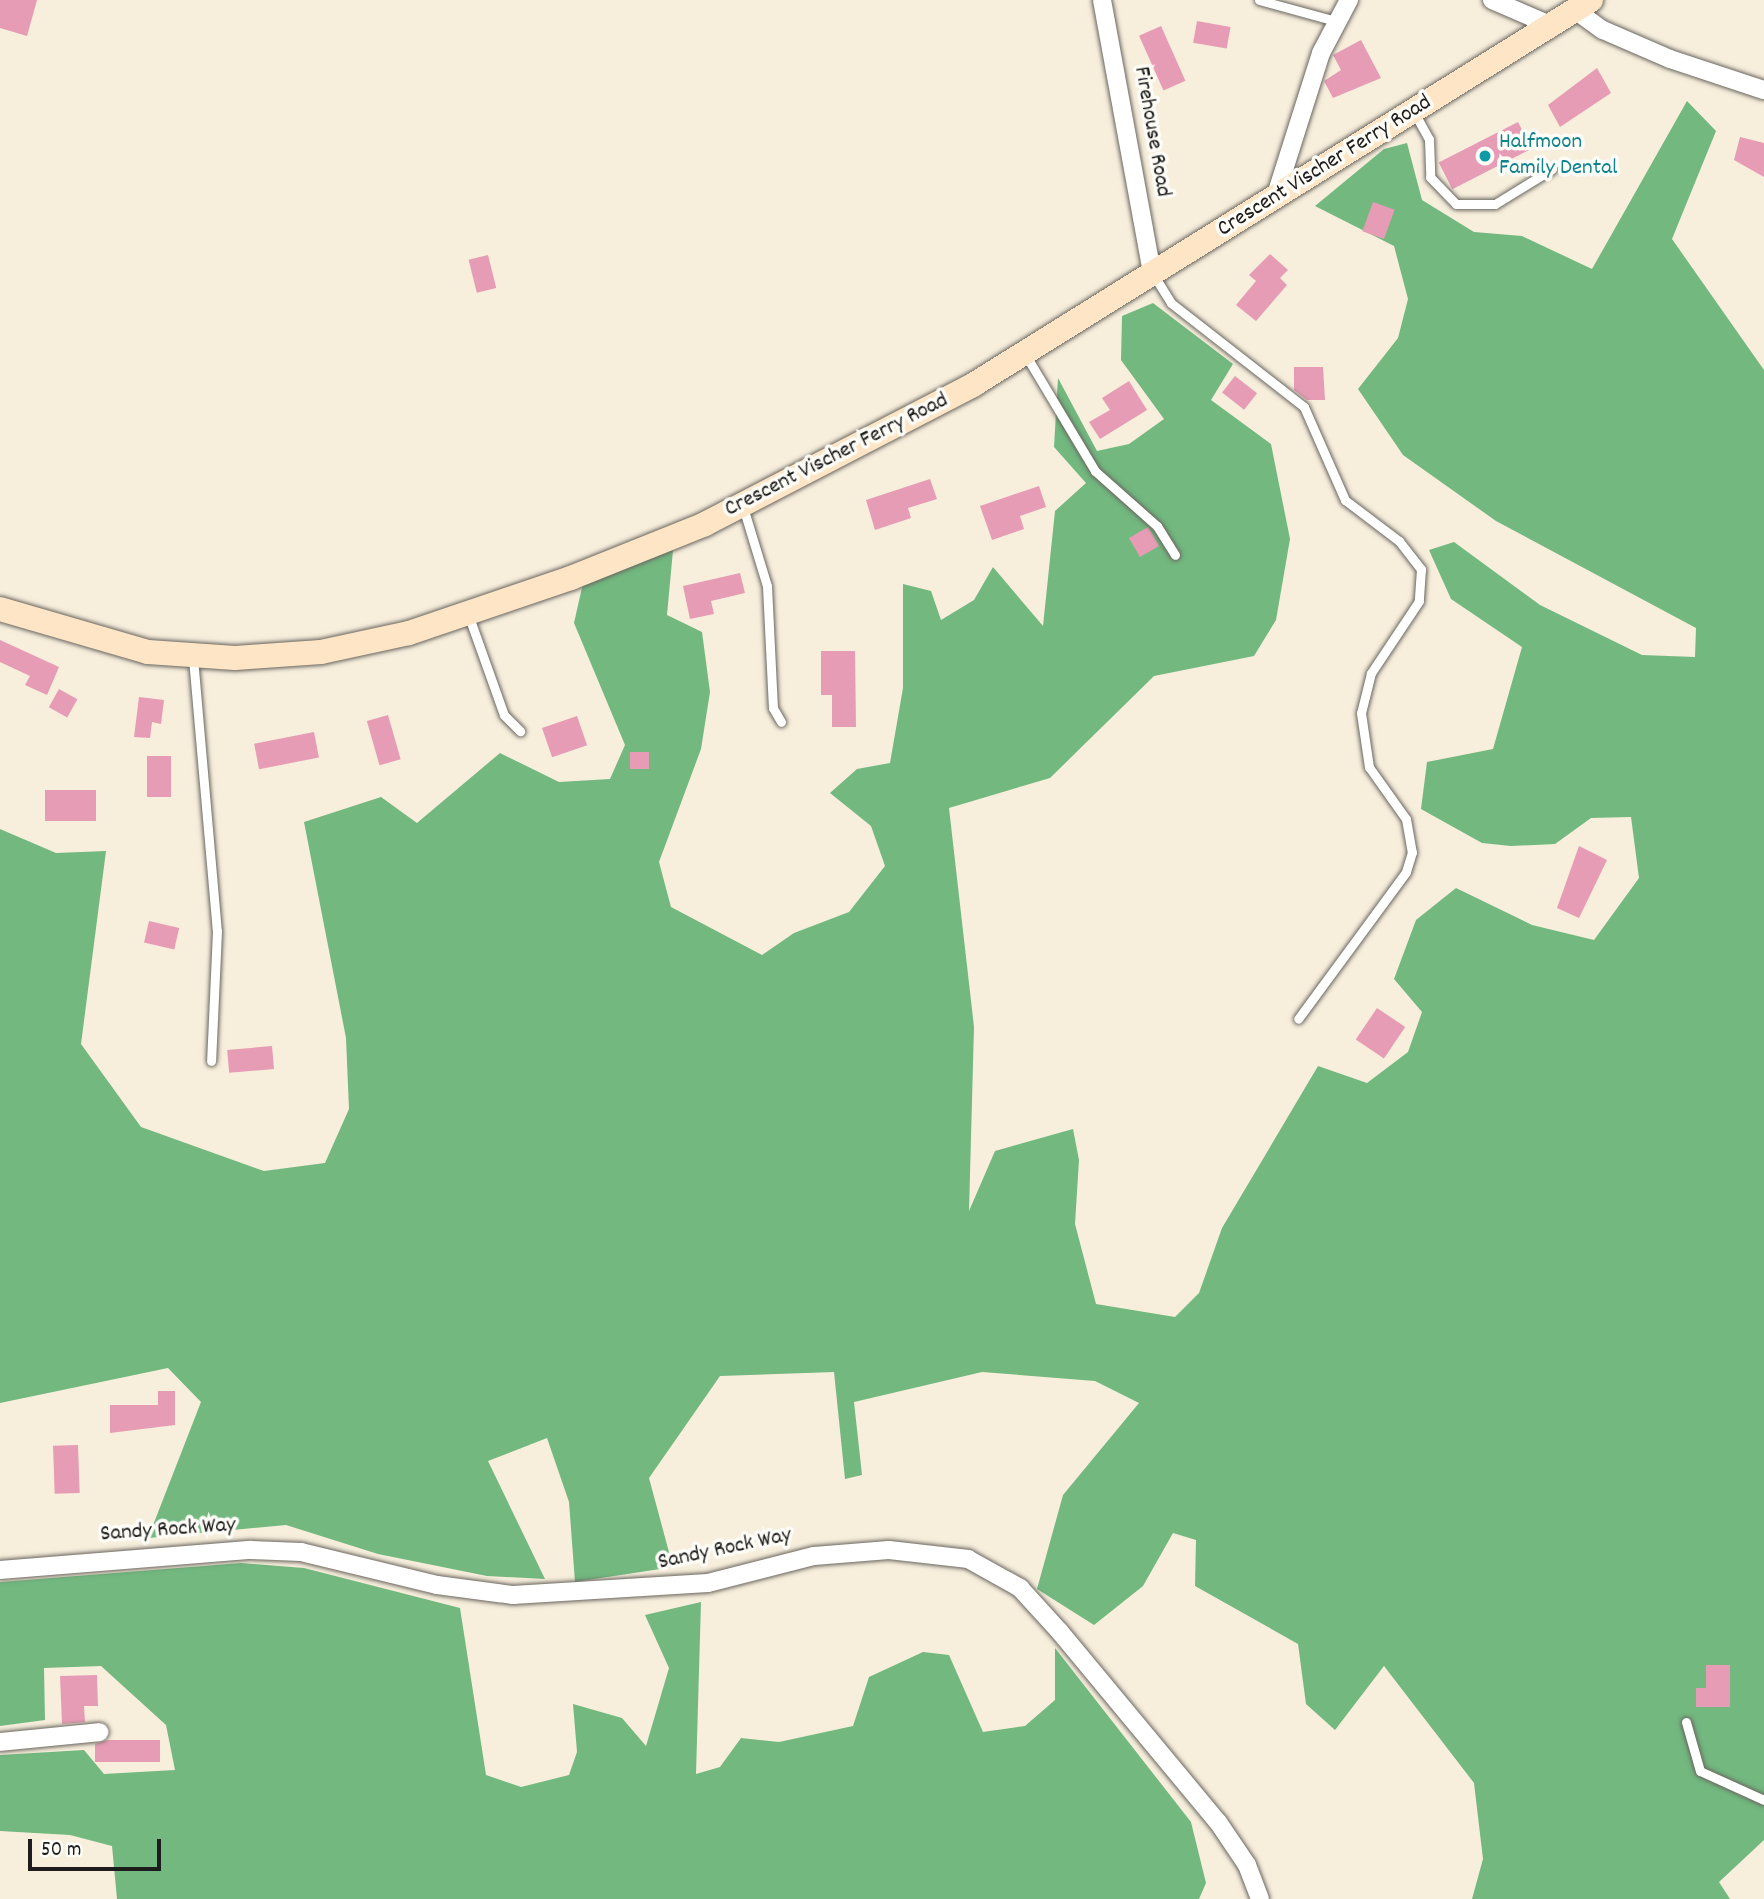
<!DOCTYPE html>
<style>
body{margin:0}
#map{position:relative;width:1764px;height:1899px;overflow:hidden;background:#f7eedc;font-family:Dekko,sans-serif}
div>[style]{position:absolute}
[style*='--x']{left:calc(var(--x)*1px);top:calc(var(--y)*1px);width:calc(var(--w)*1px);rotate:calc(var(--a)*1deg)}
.forest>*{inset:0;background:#72b87f}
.building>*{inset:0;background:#e79cb5;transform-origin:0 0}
.roads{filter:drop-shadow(0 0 2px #69665f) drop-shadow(0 0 2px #69665f)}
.service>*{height:9px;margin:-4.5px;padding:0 4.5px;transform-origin:4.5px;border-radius:4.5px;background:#fff}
.minor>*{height:18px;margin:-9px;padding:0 9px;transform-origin:9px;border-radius:9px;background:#fff}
.secondary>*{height:24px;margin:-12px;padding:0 12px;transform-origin:12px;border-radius:12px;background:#fde5c5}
.dots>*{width:19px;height:19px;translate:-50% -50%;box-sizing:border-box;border:4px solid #fdfcf7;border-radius:50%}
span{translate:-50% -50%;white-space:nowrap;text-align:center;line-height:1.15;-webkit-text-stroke:7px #fdfcf7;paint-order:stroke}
.street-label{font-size:23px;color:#1c1c1c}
.culture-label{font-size:23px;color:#0d838f}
.left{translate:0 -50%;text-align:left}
.scale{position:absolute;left:28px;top:1839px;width:133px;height:32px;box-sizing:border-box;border:4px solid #1c1c1c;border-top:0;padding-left:9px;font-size:21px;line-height:24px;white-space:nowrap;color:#1c1c1c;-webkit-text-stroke:5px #fdfcf7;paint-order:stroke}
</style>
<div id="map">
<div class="forest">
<i style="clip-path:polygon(1687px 101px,1716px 131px,1672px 239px,1764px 370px,1764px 1840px,1719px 1882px,1730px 1899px,1472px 1899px,1483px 1859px,1474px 1783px,1384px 1666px,1335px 1730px,1306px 1704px,1298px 1644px,1195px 1586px,1196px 1540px,1173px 1533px,1143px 1586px,1094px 1625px,1037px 1589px,1063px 1495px,1139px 1403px,1095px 1381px,982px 1372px,854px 1402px,862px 1475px,845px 1479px,834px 1372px,720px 1376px,649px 1478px,673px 1567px,575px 1582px,569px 1502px,547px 1438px,488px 1461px,545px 1579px,487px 1576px,378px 1554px,286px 1525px,148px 1538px,201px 1402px,168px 1368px,0 1403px,0 829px,56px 853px,106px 851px,81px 1044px,141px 1127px,264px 1171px,325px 1163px,349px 1109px,346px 1038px,304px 822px,381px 797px,417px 823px,500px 753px,559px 782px,610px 779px,625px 745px,574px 623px,583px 583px,673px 550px,667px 615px,702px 632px,710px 692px,701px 749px,659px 862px,671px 907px,762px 955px,794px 933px,849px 912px,885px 866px,871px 826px,830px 793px,857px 769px,890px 763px,903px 688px,903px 584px,931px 591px,941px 620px,974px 600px,993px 567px,1043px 626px,1055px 511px,1086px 483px,1054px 447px,1058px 378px,1097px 451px,1129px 444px,1164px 419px,1121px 360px,1122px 316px,1153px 303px,1233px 364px,1211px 400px,1271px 444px,1290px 539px,1276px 620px,1254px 656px,1154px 676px,1050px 778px,949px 808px,974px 1027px,969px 1211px,995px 1151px,1073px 1129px,1079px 1160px,1075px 1224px,1096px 1304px,1175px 1317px,1199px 1293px,1222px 1228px,1318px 1066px,1367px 1083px,1408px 1052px,1422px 1012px,1394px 979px,1416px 920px,1456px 888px,1532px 925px,1594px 940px,1639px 878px,1631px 817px,1591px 818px,1555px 844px,1511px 846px,1482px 843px,1421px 809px,1427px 762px,1493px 749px,1522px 647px,1451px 599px,1429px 550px,1454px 542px,1540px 605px,1642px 655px,1695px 657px,1696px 628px,1496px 521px,1403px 455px,1358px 389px,1398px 338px,1408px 299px,1394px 246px,1315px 206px,1384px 149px,1407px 143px,1422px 200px,1474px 232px,1522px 236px,1592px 269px)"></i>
<i style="clip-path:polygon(241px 1563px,304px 1568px,460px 1608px,486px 1775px,521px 1787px,569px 1775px,577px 1752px,573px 1704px,622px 1718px,646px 1746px,669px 1668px,645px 1615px,701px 1602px,696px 1774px,720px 1767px,741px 1738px,779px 1742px,853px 1726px,869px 1677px,923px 1652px,949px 1655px,983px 1732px,1025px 1726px,1055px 1700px,1055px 1648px,1191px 1822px,1206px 1883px,1199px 1899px,117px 1899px,112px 1846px,70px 1835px,0 1831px,0 1755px,84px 1750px,104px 1774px,175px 1770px,166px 1725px,101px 1666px,44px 1668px,45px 1720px,0 1726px,0 1582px)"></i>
</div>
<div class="building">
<i style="clip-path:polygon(0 0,37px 0,27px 36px,0 28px)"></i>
<i style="left:1197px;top:21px;width:34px;height:22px;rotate:10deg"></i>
<i style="left:1161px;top:26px;width:60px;height:24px;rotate:66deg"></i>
<i style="clip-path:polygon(1361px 40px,1381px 78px,1333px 98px,1324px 81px,1341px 70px,1333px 55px)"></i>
<i style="clip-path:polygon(1597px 68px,1611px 93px,1560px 127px,1548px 105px)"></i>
<i style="left:1518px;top:122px;width:30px;height:89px;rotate:63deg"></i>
<i style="clip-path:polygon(1740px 137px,1764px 143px,1764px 177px,1734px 160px)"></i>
<i style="left:1373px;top:202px;width:23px;height:31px;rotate:20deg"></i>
<i style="clip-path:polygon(1270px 254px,1288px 270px,1280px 278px,1287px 285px,1256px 321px,1236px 305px,1256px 281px,1249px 275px)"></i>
<i style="left:488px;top:255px;width:34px;height:20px;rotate:76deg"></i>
<i style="clip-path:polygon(1294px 367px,1323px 367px,1325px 400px,1307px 400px,1294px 390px)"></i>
<i style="left:1235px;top:376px;width:28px;height:21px;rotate:38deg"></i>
<i style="clip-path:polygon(1129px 381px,1147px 410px,1100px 439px,1089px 422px,1110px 410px,1102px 398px)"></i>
<i style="clip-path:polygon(930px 479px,937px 499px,908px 508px,911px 518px,875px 530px,866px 500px)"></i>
<i style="clip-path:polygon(1039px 486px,1046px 507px,1020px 516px,1024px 529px,992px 540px,980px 506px)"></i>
<i style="left:1148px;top:527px;width:22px;height:22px;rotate:60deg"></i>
<i style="clip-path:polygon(740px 573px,745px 593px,711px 601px,714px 614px,690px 619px,683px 586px)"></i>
<i style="clip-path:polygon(0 640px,59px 667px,47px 695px,25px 685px,30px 676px,0 662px)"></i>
<i style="clip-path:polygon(821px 651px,855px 651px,856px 727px,832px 727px,832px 695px,821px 695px)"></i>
<i style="left:59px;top:689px;width:21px;height:21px;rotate:29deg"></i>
<i style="clip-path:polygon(139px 697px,164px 700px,161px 724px,152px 722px,150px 738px,134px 737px)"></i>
<i style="left:388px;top:715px;width:46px;height:22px;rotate:74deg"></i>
<i style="left:577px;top:716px;width:31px;height:37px;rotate:71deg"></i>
<i style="left:314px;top:732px;width:26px;height:61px;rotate:79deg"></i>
<i style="left:630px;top:752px;width:19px;height:17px"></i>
<i style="left:147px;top:756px;width:24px;height:41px"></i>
<i style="left:45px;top:790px;width:51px;height:31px"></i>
<i style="clip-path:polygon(1579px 846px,1607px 860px,1579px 918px,1557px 908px)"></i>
<i style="left:149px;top:921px;width:31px;height:22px;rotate:13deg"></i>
<i style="left:1377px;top:1008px;width:34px;height:38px;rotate:34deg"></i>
<i style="left:272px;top:1046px;width:23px;height:45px;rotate:85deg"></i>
<i style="clip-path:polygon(158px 1391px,175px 1391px,175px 1425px,110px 1433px,110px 1405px,158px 1405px)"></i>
<i style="left:78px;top:1445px;width:48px;height:25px;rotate:88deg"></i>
<i style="clip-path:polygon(1706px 1665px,1730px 1665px,1730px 1707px,1696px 1707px,1696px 1688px,1706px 1688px)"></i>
<i style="clip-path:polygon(97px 1675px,98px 1706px,84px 1706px,85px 1722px,62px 1724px,60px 1676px)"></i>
<i style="clip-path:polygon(108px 1740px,160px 1740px,160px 1762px,95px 1762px,95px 1744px)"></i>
</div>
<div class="roads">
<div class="service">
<i style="--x:1259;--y:0;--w:80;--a:15.3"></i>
<i style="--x:1415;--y:114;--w:29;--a:61"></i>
<i style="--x:1429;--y:139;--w:38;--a:88"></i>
<i style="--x:1430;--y:177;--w:37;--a:46"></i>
<i style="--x:1456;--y:204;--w:39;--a:0"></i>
<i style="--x:1495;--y:204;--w:67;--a:-31.6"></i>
<i style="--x:1153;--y:274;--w:34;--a:58"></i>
<i style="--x:1171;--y:303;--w:169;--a:38"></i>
<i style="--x:1304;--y:407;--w:102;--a:66.2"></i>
<i style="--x:1345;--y:500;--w:68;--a:37.2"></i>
<i style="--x:1399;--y:541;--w:36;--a:52"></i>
<i style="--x:1421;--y:569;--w:32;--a:94"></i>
<i style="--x:1419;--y:601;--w:87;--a:123.7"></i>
<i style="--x:1371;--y:673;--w:41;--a:104"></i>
<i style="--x:1361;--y:713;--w:55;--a:81.6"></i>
<i style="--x:1369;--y:767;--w:64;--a:54.6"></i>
<i style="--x:1406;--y:819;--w:34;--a:80"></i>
<i style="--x:1412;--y:852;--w:21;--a:107"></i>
<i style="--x:1406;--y:872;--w:182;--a:126.3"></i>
<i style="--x:1025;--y:354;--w:136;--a:59.1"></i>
<i style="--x:1095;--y:471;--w:83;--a:41.6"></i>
<i style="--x:1157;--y:526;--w:34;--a:58"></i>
<i style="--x:743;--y:507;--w:83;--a:73.1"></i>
<i style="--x:767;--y:586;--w:122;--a:87.2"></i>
<i style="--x:773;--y:708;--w:16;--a:60"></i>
<i style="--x:468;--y:614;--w:107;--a:70.4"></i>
<i style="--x:504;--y:715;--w:23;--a:45"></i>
<i style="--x:193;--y:658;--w:274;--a:85"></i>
<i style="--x:217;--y:931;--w:130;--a:92.6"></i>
<i style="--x:1686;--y:1722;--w:51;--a:74.1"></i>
<i style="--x:1700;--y:1771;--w:70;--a:24.4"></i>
</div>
<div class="minor">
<i style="--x:1102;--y:0;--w:278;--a:79.6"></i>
<i style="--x:1492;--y:0;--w:63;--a:23.3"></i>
<i style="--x:1575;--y:10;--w:34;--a:36"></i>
<i style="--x:1603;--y:30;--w:73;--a:23.4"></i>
<i style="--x:1670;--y:59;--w:99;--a:18.3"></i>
<i style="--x:1275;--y:198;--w:152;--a:-72.4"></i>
<i style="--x:1321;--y:53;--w:60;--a:-62.2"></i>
<i style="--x:0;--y:1570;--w:252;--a:-4.6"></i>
<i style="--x:251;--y:1550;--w:50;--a:2.3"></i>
<i style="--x:301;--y:1552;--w:140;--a:13.6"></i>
<i style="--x:437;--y:1585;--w:77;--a:7.5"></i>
<i style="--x:513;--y:1595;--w:195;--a:-3.5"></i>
<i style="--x:708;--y:1583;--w:109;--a:-14.3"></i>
<i style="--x:814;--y:1556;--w:75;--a:-4.6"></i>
<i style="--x:889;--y:1550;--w:80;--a:6.5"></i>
<i style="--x:968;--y:1559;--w:60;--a:29.1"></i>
<i style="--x:1020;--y:1588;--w:59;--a:47.7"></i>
<i style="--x:1060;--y:1632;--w:247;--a:50.3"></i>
<i style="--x:1218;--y:1822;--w:52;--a:56"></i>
<i style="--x:1247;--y:1865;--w:36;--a:69"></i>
<i style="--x:0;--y:1742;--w:100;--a:-5.7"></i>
</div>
<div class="secondary">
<i style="--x:0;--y:609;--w:154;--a:16.2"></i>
<i style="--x:148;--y:652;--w:87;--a:3.9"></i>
<i style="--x:235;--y:658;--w:86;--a:-4"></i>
<i style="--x:321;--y:652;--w:90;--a:-12.2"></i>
<i style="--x:409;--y:633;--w:171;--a:-18.8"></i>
<i style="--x:571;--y:578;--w:144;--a:-21.9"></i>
<i style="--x:705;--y:524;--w:302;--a:-27.4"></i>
<i style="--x:973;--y:385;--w:728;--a:-31.92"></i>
</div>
</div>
<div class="dots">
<i style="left:1485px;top:156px;background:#0f9aa8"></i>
</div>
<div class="street-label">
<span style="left:1151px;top:132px;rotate:80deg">Firehouse Road</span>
<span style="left:1325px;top:167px;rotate:-32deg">Crescent Vischer Ferry Road</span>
<span style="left:837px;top:456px;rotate:-27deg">Crescent Vischer Ferry Road</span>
<span style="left:168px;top:1531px;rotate:-4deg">Sandy Rock Way</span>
<span style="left:725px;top:1550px;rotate:-12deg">Sandy Rock Way</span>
</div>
<div class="culture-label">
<span class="left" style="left:1499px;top:156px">Halfmoon<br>Family Dental</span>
</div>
<div class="scale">50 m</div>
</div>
